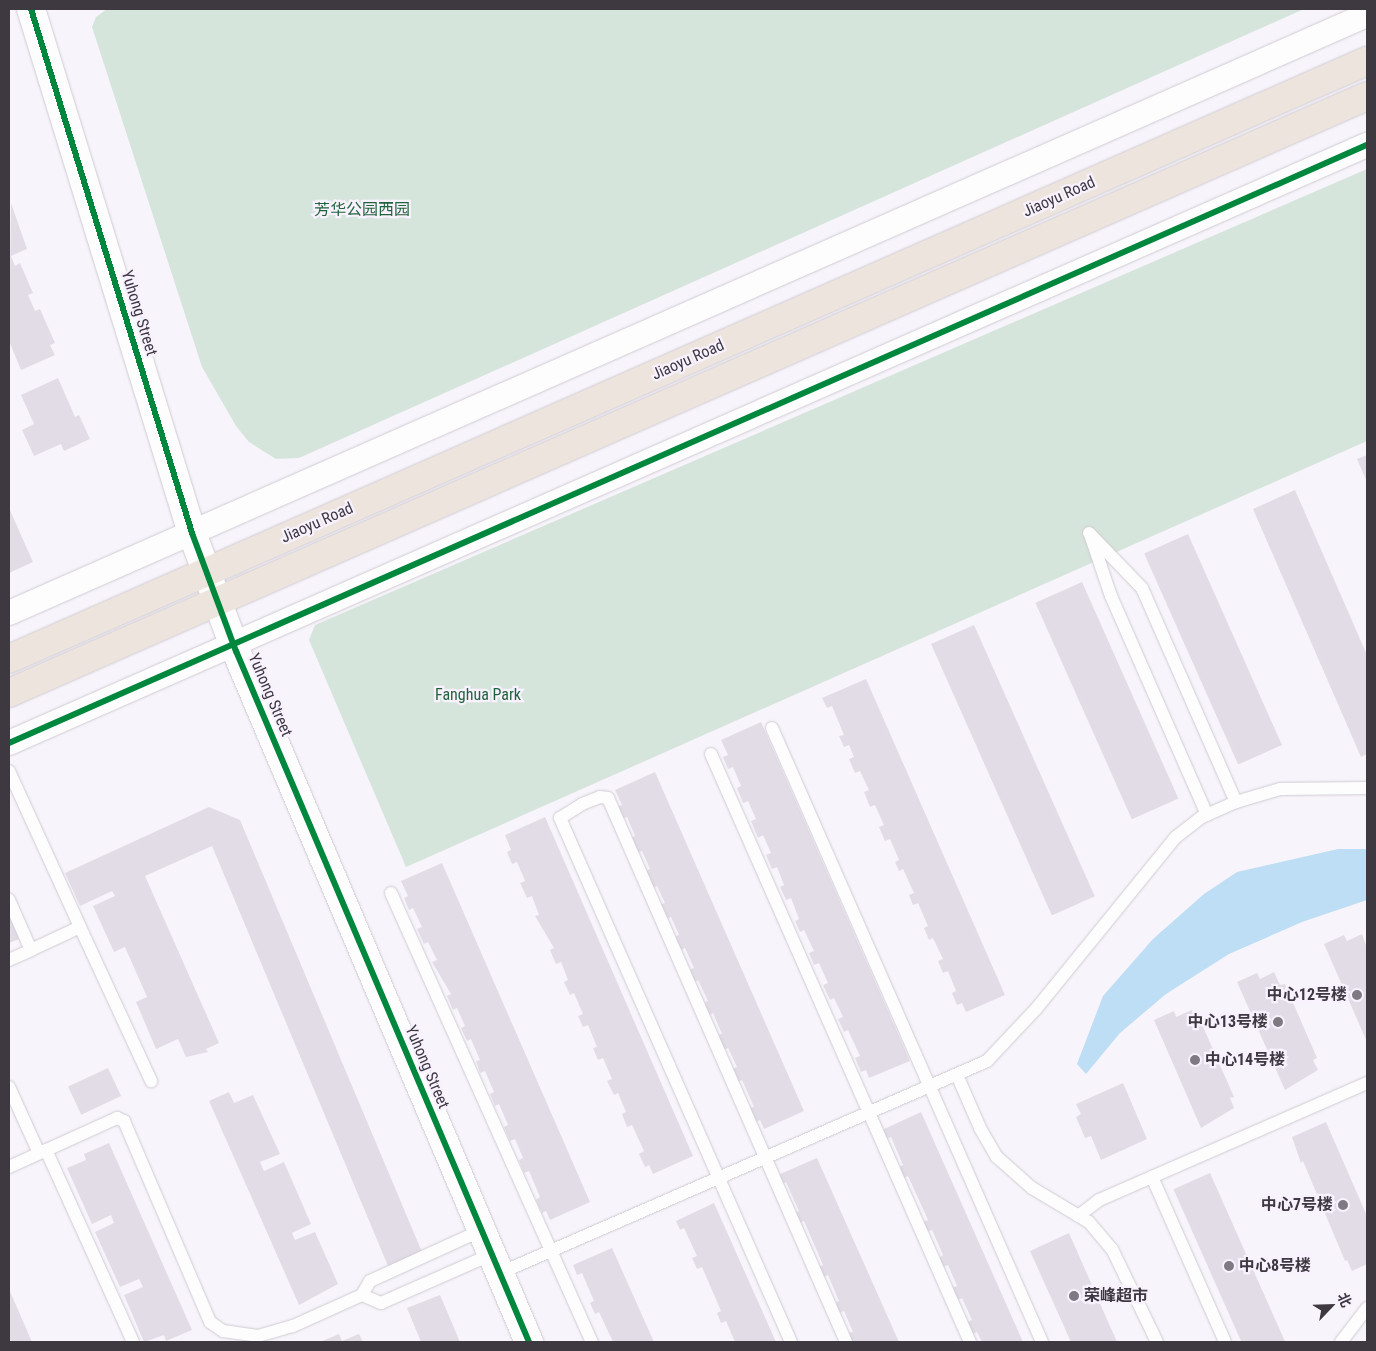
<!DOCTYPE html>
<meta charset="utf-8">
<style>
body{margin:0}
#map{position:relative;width:1376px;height:1351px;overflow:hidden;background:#f8f4fb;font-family:"Roboto Condensed","Noto Sans SC",sans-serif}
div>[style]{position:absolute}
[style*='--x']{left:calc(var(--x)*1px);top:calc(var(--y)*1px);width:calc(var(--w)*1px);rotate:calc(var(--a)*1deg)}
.green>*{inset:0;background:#d6e5dc}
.water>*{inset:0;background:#bddef4}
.building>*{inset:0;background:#e2dce7;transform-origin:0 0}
.roads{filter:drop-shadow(0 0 1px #cfcbd2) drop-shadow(0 0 1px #cfcbd2)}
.service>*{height:12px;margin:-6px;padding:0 6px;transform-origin:6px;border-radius:6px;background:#fefdfe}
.minor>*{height:24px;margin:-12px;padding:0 12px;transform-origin:12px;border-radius:12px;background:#fefdfe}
.tertiary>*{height:28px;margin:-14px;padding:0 14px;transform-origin:14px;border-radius:14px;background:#fefdfe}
.primary>*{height:28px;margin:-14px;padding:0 14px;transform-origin:14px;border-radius:14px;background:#ede5dd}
.cycleway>*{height:6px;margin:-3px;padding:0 3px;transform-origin:3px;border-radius:3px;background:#00873e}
.dots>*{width:14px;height:14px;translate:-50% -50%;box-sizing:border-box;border:2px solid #f8f1fe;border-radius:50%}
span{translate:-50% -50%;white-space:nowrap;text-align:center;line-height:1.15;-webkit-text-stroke:4.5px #f8f1fe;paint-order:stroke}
.street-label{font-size:16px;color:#3e3941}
.park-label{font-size:16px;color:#21643c}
.poi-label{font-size:16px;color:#3e3941;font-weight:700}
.right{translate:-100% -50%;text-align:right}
.left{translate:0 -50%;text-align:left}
.frame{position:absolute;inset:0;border:10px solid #3e3941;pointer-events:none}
.north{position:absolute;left:1306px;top:1281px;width:50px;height:50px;-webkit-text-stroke:4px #f8f1fe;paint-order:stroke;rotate:66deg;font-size:14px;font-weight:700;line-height:20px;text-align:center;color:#3e3941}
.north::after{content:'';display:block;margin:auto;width:18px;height:22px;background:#3e3941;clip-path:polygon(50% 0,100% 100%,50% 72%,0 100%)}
</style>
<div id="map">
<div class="green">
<i style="clip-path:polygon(107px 9px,1304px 9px,299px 458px,276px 459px,249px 442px,236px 426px,202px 367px,92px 27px,96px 17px)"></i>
<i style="clip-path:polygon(1367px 169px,1367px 441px,406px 867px,309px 640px,315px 625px)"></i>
</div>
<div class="water">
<i style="clip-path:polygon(1338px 849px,1367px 849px,1367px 900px,1302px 922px,1229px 954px,1166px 994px,1120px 1033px,1086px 1074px,1077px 1064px,1103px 996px,1153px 939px,1204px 894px,1237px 872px)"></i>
</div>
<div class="building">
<i style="clip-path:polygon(11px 203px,27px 249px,11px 256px,15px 266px,20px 263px,33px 293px,28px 295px,35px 311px,40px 309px,55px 343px,50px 345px,55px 355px,21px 370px,9px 341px)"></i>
<i style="clip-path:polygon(58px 378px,75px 417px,79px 415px,90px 439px,64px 451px,61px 444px,34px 456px,22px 430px,34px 424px,21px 395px)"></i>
<i style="clip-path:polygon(1367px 455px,1367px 482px,1357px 459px)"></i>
<i style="clip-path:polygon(1295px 490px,1367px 655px,1367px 754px,1361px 757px,1253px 509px)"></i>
<i style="clip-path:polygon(9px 508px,33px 562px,9px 573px)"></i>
<i style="left:1188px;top:534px;width:231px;height:48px;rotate:66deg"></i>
<i style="left:1082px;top:582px;width:237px;height:51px;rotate:66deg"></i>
<i style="left:974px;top:625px;width:297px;height:47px;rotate:66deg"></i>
<i style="clip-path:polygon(866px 679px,1005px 995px,966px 1012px,962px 1003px,957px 1005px,952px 993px,956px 991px,948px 971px,943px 973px,938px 961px,943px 959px,933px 938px,929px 940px,924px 928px,928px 926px,918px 903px,913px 905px,909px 895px,914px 893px,903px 869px,899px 871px,895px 862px,899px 860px,890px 839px,885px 841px,879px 827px,884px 825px,875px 805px,870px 807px,864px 792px,869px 790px,860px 771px,855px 773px,849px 759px,854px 757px,849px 745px,844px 747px,839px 736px,844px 735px,832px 706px,827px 708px,822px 698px)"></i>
<i style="clip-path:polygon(761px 722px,910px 1061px,869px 1078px,866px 1070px,861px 1072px,855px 1058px,860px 1056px,848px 1030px,844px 1032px,838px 1019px,843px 1017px,834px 998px,830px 1000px,823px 985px,828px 983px,819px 963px,814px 965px,809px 953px,814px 951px,804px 930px,800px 932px,795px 921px,799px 919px,791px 898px,786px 900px,780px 887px,784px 885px,777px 867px,772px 869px,766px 855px,771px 853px,763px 835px,758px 838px,751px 821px,756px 819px,748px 801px,743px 803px,737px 788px,741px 786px,733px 767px,728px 769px,723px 757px,728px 755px,721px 740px)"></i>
<i style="clip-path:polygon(655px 772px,804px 1111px,764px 1129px,760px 1120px,755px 1122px,750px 1108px,754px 1107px,742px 1080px,738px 1082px,732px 1069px,737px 1067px,728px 1048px,724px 1050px,717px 1035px,722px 1034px,713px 1013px,709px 1015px,703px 1003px,708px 1001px,698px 980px,694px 982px,689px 970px,694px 968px,685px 948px,680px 950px,674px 937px,679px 935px,671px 917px,667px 919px,660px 905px,665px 903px,657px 886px,653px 888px,646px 871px,650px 869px,642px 851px,637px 853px,631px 838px,635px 836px,627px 817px,622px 819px,617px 807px,622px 805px,615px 790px)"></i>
<i style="clip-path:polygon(209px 807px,240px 820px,422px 1252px,388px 1266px,212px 846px,145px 876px,219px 1043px,206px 1049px,208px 1052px,186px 1057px,178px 1039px,156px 1049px,136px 1002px,147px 997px,125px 947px,114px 952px,93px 906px,115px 896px,112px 891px,80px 906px,65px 873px)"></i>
<i style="clip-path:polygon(545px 817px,693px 1156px,653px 1174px,649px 1165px,645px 1167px,639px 1154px,644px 1151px,632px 1125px,627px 1127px,622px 1114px,626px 1112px,618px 1093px,614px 1095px,607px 1081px,612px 1079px,603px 1058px,598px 1060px,593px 1048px,597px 1047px,588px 1025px,583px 1027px,578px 1016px,583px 1014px,574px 993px,570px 995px,564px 982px,568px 980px,561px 962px,556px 964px,550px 950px,554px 948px,535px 916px,539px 915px,532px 896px,527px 898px,520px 883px,525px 881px,517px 862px,512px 864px,507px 852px,511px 850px,505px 835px)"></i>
<i style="clip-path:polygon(442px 863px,590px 1202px,550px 1220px,546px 1211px,542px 1213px,536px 1200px,540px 1197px,529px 1171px,524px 1173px,519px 1160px,523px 1158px,515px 1139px,510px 1141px,504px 1127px,508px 1125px,499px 1104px,495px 1106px,490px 1094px,494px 1092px,485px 1071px,480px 1073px,476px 1061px,480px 1060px,471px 1039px,467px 1041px,461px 1028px,465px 1026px,457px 1008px,453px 1010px,447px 996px,451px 994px,432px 962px,437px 960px,428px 942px,424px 944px,417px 929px,422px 927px,413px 908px,409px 910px,404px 898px,408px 896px,401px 881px)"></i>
<i style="clip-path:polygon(9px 916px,19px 939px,9px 943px)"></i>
<i style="clip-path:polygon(1362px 934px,1367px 948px,1367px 1042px,1324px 944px,1344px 935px,1347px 941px)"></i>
<i style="clip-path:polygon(1274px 972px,1280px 985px,1285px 984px,1317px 1058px,1313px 1060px,1318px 1070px,1285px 1090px,1237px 982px,1257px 973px,1260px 979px)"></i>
<i style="clip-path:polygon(1192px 1010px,1197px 1024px,1201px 1022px,1234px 1097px,1230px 1098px,1234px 1108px,1201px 1128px,1154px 1020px,1174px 1011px,1176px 1017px)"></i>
<i style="left:108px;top:1068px;width:31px;height:44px;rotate:65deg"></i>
<i style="clip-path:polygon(1123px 1083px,1147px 1139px,1101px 1160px,1091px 1136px,1085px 1138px,1076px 1117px,1081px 1114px,1076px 1104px)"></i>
<i style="clip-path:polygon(229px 1092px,234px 1103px,253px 1095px,280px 1154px,260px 1162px,264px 1171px,284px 1162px,311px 1224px,292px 1233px,295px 1240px,315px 1232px,338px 1284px,299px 1305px,209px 1101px)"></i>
<i style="clip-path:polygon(921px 1112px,1023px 1342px,982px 1342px,977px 1332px,973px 1334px,967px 1322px,972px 1320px,962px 1298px,958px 1300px,952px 1288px,957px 1286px,948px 1265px,943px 1267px,939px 1258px,943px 1255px,932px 1230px,927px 1232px,923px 1222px,928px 1220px,908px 1176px,904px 1178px,899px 1167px,903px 1165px,891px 1137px,886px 1139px,882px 1130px)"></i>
<i style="clip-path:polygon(1326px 1122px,1367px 1216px,1367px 1264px,1352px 1271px,1347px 1260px,1345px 1261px,1303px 1161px,1301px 1163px,1292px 1137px)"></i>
<i style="clip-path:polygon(109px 1143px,192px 1330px,166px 1341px,164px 1335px,144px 1342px,124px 1295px,143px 1287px,139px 1279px,120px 1287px,95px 1232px,114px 1223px,111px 1215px,92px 1224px,67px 1168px,86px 1160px,84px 1154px)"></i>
<i style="clip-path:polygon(817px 1158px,899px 1342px,852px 1342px,848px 1333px,853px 1332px,844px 1311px,839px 1313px,835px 1303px,839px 1301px,828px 1275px,823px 1277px,819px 1267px,823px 1265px,804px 1221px,799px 1223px,795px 1213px,799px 1211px,786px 1182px,782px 1184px,778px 1175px)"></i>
<i style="left:1210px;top:1173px;width:185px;height:40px;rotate:66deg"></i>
<i style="clip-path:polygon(714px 1203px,776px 1342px,735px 1342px,726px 1321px,721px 1323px,717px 1313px,721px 1311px,702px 1267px,697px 1269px,692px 1258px,697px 1256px,684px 1228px,680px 1230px,676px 1221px)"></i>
<i style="clip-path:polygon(1069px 1233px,1117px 1342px,1071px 1342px,1030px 1251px)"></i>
<i style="clip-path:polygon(612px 1248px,654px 1342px,613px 1342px,599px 1312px,595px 1314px,590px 1303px,594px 1301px,582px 1273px,577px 1275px,573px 1265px)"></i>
<i style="clip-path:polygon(9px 1289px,32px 1342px,9px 1342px)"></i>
<i style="clip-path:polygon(440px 1295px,460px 1342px,421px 1342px,407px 1308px)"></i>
<i style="clip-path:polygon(339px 1334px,342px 1341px,359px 1334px,363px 1342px,320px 1342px)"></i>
</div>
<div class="roads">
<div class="service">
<i style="--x:1089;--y:533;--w:76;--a:46.1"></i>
<i style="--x:1142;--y:588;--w:234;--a:66.3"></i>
<i style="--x:1091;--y:537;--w:62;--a:71.3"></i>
<i style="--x:1111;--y:596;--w:239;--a:66.3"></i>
<i style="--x:772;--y:728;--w:671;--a:66.26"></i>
<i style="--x:711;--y:754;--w:643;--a:66.23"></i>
<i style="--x:9;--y:771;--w:171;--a:65.5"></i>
<i style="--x:80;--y:927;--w:54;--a:154.9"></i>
<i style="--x:31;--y:950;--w:55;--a:-113.7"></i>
<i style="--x:391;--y:893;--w:492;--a:65.9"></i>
<i style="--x:80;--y:927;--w:170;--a:65.2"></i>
<i style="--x:9;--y:960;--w:24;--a:-24"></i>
<i style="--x:957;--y:1075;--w:58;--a:66.5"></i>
<i style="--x:980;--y:1128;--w:34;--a:60"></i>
<i style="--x:997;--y:1157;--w:47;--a:41.5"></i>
<i style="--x:1032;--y:1188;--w:66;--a:30.8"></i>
<i style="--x:1089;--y:1222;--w:35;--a:50"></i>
<i style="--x:1112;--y:1249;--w:103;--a:64.2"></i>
<i style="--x:9;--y:1087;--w:72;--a:65.6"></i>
<i style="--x:46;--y:1150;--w:211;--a:65.6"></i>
<i style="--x:9;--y:1167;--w:119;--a:-24.4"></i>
<i style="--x:117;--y:1118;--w:8;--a:23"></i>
<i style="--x:124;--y:1121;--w:219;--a:66.8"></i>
<i style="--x:210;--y:1322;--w:16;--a:35"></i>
<i style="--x:223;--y:1331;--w:35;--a:8"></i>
<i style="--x:258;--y:1336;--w:36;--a:-16"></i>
<i style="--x:293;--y:1326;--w:76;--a:-24.2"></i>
<i style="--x:1152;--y:1177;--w:180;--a:66.1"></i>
<i style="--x:1078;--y:1216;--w:26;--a:-37"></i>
<i style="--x:1099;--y:1200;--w:292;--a:-23.6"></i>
<i style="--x:482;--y:1230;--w:123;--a:155.5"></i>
<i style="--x:370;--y:1281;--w:16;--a:120"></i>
<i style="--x:362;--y:1295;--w:21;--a:23"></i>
<i style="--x:381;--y:1303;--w:121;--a:-23.8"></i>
<i style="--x:500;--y:1273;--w:531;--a:-23.52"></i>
<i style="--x:987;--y:1061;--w:71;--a:-46.7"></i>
<i style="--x:1036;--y:1009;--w:222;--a:-50.9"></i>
<i style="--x:1176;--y:837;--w:33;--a:-38"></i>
<i style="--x:1202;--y:817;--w:37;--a:-24"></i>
<i style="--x:1236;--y:802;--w:46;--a:-16.5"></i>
<i style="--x:1280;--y:789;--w:87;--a:-0.7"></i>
<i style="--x:791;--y:1342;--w:573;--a:-113.79"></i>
<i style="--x:560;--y:818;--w:26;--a:-32"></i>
<i style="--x:582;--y:804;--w:19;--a:-21"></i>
<i style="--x:600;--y:797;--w:8;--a:7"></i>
<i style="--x:608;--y:798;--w:594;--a:66.37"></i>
<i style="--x:1341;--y:1342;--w:43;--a:-52.6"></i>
</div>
<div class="minor">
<i style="--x:9;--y:613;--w:1484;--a:-23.77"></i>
<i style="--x:9;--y:743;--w:1484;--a:-23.77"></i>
</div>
<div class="tertiary">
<i style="--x:31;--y:9;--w:548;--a:72.92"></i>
<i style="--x:192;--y:533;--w:126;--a:69.6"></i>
<i style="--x:236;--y:651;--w:751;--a:67.02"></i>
</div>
<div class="primary">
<i style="--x:9;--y:659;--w:1484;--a:-23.77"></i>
<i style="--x:9;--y:693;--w:1483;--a:-23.73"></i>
</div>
</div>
<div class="cycleway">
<i style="--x:31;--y:9;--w:548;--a:72.92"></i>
<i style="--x:192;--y:533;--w:126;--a:69.6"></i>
<i style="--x:236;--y:651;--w:751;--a:67.02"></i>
<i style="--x:9;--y:743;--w:1484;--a:-23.77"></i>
</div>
<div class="dots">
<i style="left:1357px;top:995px;background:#7f7a82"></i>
<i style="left:1278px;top:1022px;background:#7f7a82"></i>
<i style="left:1195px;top:1060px;background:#7f7a82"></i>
<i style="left:1343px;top:1205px;background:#7f7a82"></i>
<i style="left:1229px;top:1266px;background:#7f7a82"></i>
<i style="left:1074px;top:1296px;background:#7f7a82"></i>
</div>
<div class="street-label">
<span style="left:1059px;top:197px;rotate:-24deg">Jiaoyu Road</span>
<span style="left:139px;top:313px;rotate:73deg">Yuhong Street</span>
<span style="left:688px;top:360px;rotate:-24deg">Jiaoyu Road</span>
<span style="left:317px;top:523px;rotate:-24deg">Jiaoyu Road</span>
<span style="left:270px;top:695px;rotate:67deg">Yuhong Street</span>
<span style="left:427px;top:1067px;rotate:67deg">Yuhong Street</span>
</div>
<div class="park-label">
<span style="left:362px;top:210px">芳华公园西园</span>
<span style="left:478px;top:695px">Fanghua Park</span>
</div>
<div class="poi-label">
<span class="right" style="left:1347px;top:995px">中心12号楼</span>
<span class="right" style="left:1268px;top:1022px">中心13号楼</span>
<span class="left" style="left:1205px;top:1060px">中心14号楼</span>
<span class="right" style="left:1333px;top:1205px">中心7号楼</span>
<span class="left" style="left:1239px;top:1266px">中心8号楼</span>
<span class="left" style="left:1084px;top:1296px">荣峰超市</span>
</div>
<div class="frame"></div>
<div class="north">北</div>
</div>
